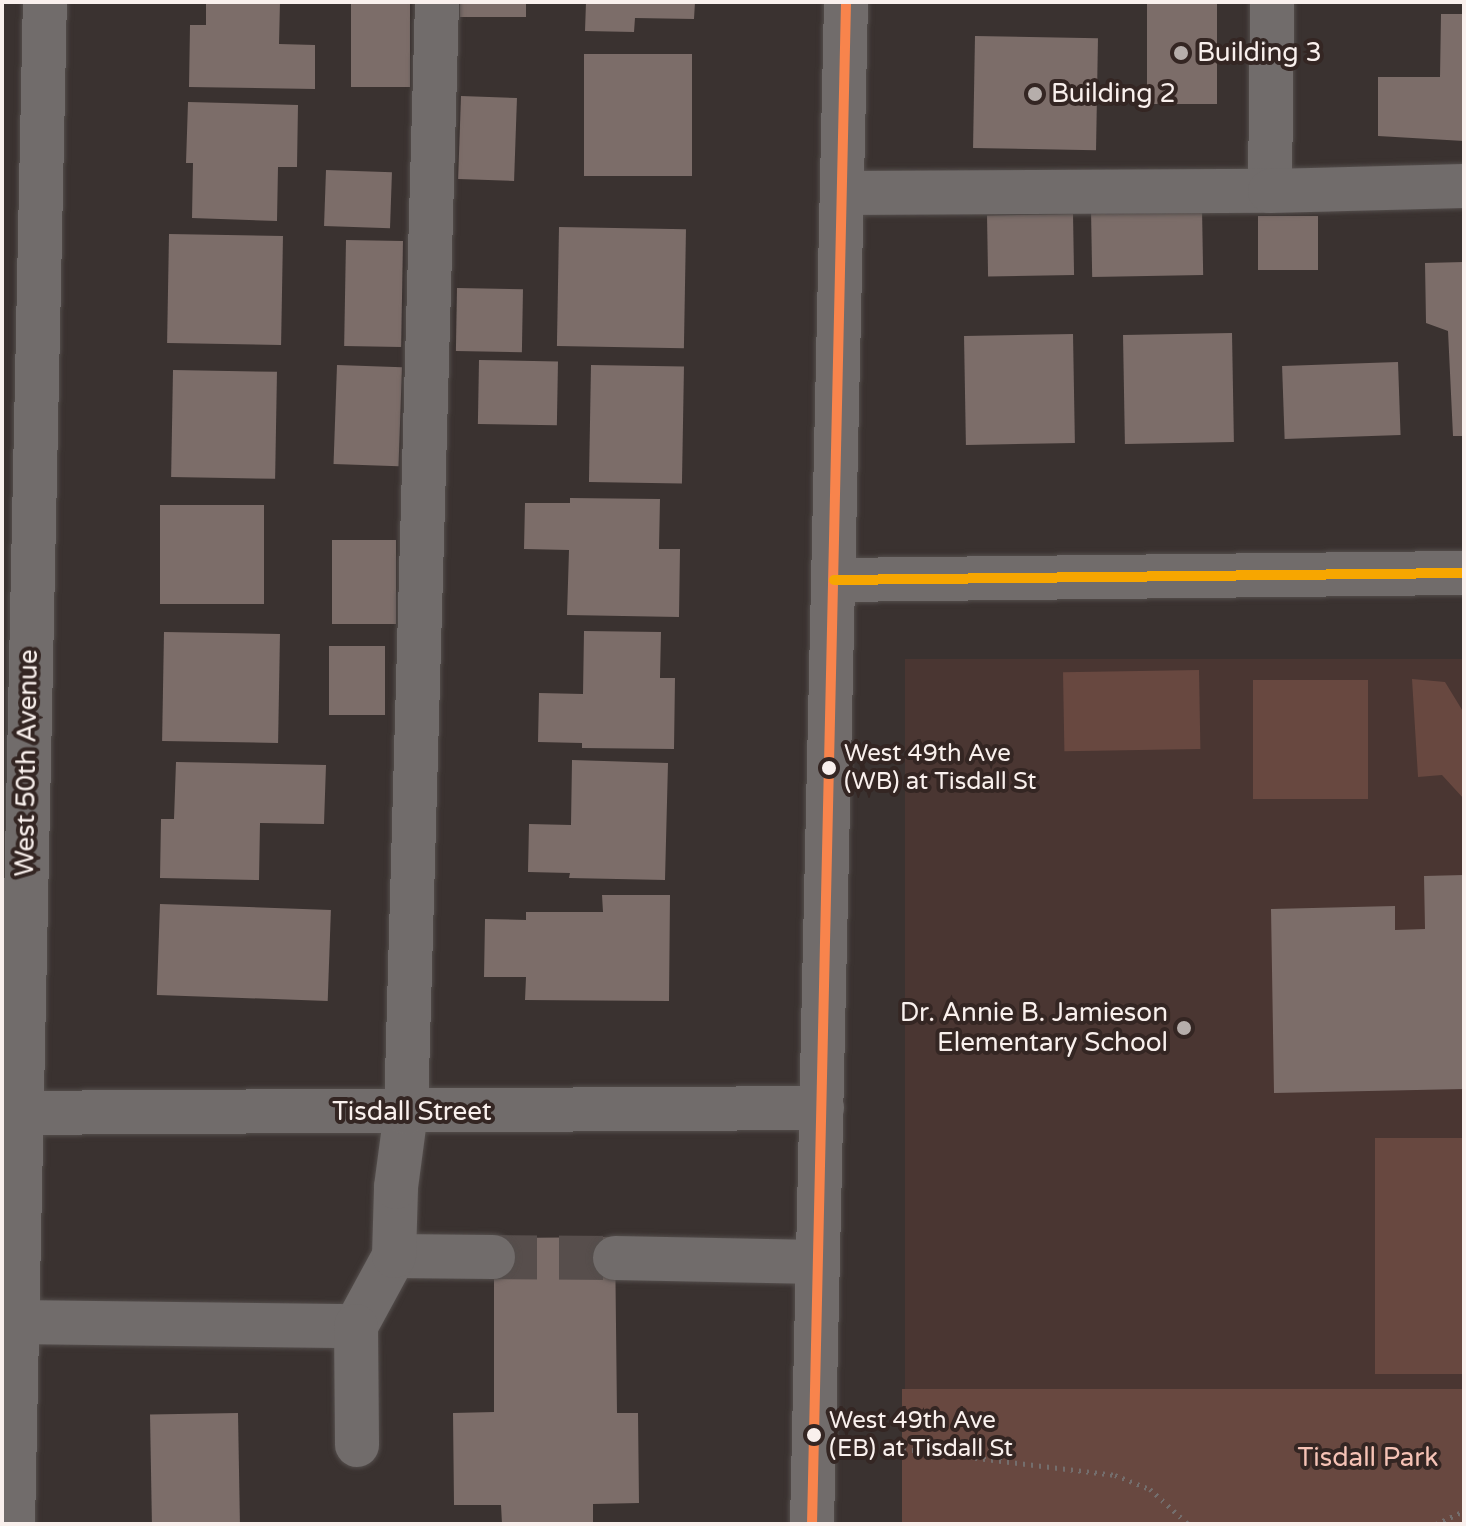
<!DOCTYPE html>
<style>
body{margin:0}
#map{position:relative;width:1466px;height:1526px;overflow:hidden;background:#3a3230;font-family:"Varela Round",sans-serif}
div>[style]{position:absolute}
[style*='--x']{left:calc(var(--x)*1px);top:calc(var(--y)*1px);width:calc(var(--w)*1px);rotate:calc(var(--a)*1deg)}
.built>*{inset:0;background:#4a3632;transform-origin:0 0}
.green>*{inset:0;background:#684840;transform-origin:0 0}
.building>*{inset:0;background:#7c6d69;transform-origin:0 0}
.minor-tunnel>*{height:44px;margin-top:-22px;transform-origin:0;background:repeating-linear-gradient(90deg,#574e4c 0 44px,transparent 0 66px)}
.path>*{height:5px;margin-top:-2.5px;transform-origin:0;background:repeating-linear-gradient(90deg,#746e6d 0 2px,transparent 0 8px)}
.roads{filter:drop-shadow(0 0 2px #544e4c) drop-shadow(0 0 2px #544e4c)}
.minor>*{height:44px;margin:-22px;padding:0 22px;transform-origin:22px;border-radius:22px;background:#716c6b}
.bus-1>*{height:10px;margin:-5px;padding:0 5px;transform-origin:5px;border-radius:5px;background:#f8844c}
.bus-2>*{height:10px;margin:-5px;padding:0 5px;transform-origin:5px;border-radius:5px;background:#f7a600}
.dots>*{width:22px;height:22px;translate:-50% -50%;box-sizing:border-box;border:4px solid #342623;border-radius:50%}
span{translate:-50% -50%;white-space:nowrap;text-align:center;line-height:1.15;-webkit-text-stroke:8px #342623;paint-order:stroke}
.bus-label{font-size:24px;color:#f9f0ed}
.left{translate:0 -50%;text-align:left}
.poi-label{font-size:26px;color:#f9f0ed}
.right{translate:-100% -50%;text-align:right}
.street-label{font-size:26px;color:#f9f0ed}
.park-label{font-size:26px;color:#f5c2b5}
.frame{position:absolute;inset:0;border:4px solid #f9f0ed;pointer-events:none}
</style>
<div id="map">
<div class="built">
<i style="left:1464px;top:659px;width:730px;height:559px;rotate:90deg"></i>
</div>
<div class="green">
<i style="left:1199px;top:670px;width:79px;height:136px;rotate:89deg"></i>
<i style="clip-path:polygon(1412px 679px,1445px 682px,1464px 713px,1464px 799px,1442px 775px,1418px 777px)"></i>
<i style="left:1368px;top:680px;width:119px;height:115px;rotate:90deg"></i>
<i style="left:1464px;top:1138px;width:236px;height:89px;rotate:90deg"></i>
<i style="left:1464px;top:1389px;width:135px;height:562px;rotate:90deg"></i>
</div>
<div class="building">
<i style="clip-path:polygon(206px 2px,280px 2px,279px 44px,315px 45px,315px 89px,189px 87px,190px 25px,206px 25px)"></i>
<i style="left:460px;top:2px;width:66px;height:15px"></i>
<i style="clip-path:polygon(586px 2px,695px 2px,694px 19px,635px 18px,634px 32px,585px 31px)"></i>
<i style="left:1147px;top:2px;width:70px;height:102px"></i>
<i style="left:351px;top:3px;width:59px;height:84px"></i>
<i style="clip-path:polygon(1441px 14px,1464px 14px,1464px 141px,1378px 136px,1378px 77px,1440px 77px)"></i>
<i style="left:975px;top:36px;width:123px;height:112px;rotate:1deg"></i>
<i style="left:584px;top:54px;width:108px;height:122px"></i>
<i style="left:461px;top:96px;width:56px;height:83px;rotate:2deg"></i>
<i style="clip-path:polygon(188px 102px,298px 105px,297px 167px,278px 167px,277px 221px,192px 218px,193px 163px,186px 163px)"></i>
<i style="left:326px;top:170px;width:66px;height:56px;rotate:2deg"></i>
<i style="left:1202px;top:208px;width:67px;height:111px;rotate:89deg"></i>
<i style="left:1073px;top:214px;width:61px;height:86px;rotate:89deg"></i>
<i style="left:1258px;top:216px;width:60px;height:54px"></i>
<i style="left:559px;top:227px;width:127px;height:119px;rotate:1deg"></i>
<i style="left:169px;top:234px;width:114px;height:109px;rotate:1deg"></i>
<i style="left:346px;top:240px;width:57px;height:106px;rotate:1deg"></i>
<i style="clip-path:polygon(1464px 262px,1464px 436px,1453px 436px,1448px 331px,1426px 323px,1425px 263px)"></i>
<i style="left:457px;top:288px;width:66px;height:63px;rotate:1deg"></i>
<i style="left:1232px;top:333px;width:109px;height:109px;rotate:89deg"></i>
<i style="left:1073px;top:334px;width:109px;height:109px;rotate:89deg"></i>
<i style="left:479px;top:360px;width:79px;height:64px;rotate:1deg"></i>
<i style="left:1398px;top:362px;width:73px;height:116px;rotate:88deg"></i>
<i style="left:337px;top:365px;width:65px;height:99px;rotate:2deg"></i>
<i style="left:591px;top:365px;width:93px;height:117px;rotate:1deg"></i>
<i style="left:173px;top:370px;width:104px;height:107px;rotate:1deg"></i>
<i style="clip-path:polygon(570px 498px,660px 499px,659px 549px,680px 549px,679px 617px,567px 615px,569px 550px,524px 549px,525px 503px,570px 503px)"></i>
<i style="left:160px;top:505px;width:104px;height:99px"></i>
<i style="left:332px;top:540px;width:64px;height:84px"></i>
<i style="clip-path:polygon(584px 631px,661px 632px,660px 678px,675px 678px,674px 749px,582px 748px,582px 743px,538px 742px,539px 693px,583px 694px)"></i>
<i style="left:164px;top:632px;width:116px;height:109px;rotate:1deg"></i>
<i style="left:329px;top:646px;width:56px;height:69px"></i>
<i style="clip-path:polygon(572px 760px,668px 763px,665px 880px,569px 878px,570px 873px,528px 872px,529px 824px,571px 825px)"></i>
<i style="clip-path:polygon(176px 762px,326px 765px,324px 824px,260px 823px,259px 880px,160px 878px,161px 819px,174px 819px)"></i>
<i style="clip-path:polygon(1464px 875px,1464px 1089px,1274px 1093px,1271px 909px,1395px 906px,1395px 930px,1425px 929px,1424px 876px)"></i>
<i style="clip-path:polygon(602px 895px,670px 895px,669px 1001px,525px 1000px,526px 977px,484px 977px,485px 919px,526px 920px,526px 912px,603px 912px)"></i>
<i style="left:160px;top:904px;width:171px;height:91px;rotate:2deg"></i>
<i style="clip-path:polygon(615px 1237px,617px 1413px,638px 1413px,639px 1503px,593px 1504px,593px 1524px,502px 1524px,501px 1505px,454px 1505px,453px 1413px,494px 1412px,494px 1238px)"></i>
<i style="left:238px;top:1413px;width:111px;height:88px;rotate:89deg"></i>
</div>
<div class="minor-tunnel">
<i style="--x:493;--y:1257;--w:122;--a:0.5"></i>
</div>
<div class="path">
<i style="--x:904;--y:1449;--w:213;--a:7"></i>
<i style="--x:1115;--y:1475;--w:38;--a:22"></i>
<i style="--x:1150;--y:1489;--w:52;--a:42.6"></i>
<i style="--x:1436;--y:1524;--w:31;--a:-25"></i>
</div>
<div class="roads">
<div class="minor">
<i style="--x:1270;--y:191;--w:189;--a:-89.4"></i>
<i style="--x:842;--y:193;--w:428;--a:-0.3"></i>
<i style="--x:1270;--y:191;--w:194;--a:-1.5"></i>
<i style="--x:834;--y:580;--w:630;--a:-0.64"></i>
<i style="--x:2;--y:1113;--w:820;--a:-0.35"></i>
<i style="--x:394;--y:1256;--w:99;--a:0.6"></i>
<i style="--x:615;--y:1258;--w:203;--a:1.1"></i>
<i style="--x:17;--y:1322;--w:339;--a:0.7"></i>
<i style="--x:356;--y:1326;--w:80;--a:-61.5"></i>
<i style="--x:394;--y:1256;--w:69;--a:-88.3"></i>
<i style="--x:396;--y:1187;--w:76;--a:-82.4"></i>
<i style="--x:406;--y:1112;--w:1110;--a:-88.4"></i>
<i style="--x:356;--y:1326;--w:119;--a:89.5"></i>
<i style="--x:13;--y:1524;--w:1522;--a:-88.8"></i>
<i style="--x:812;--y:1524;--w:1522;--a:-88.72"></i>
</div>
</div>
<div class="bus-1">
<i style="--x:812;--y:1524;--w:1522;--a:-88.72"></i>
</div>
<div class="bus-2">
<i style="--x:834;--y:580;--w:630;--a:-0.64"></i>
</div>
<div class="dots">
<i style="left:1181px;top:53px;background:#b6aeab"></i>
<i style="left:1035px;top:94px;background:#b6aeab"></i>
<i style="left:829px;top:768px;background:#f9f0ed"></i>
<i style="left:1184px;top:1028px;background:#b6aeab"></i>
<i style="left:814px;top:1435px;background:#f9f0ed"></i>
</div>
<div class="bus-label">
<span class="left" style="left:844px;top:768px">West 49th Ave<br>(WB) at Tisdall St</span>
<span class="left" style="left:829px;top:1435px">West 49th Ave<br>(EB) at Tisdall St</span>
</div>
<div class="poi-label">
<span class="left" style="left:1197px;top:53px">Building 3</span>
<span class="left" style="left:1051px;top:94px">Building 2</span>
<span class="right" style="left:1168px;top:1028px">Dr. Annie B. Jamieson<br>Elementary School</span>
</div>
<div class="street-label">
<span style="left:27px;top:763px;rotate:-89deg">West 50th Avenue</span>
<span style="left:412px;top:1112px">Tisdall Street</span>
</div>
<div class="park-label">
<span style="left:1368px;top:1458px">Tisdall Park</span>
</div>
<div class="frame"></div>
</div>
